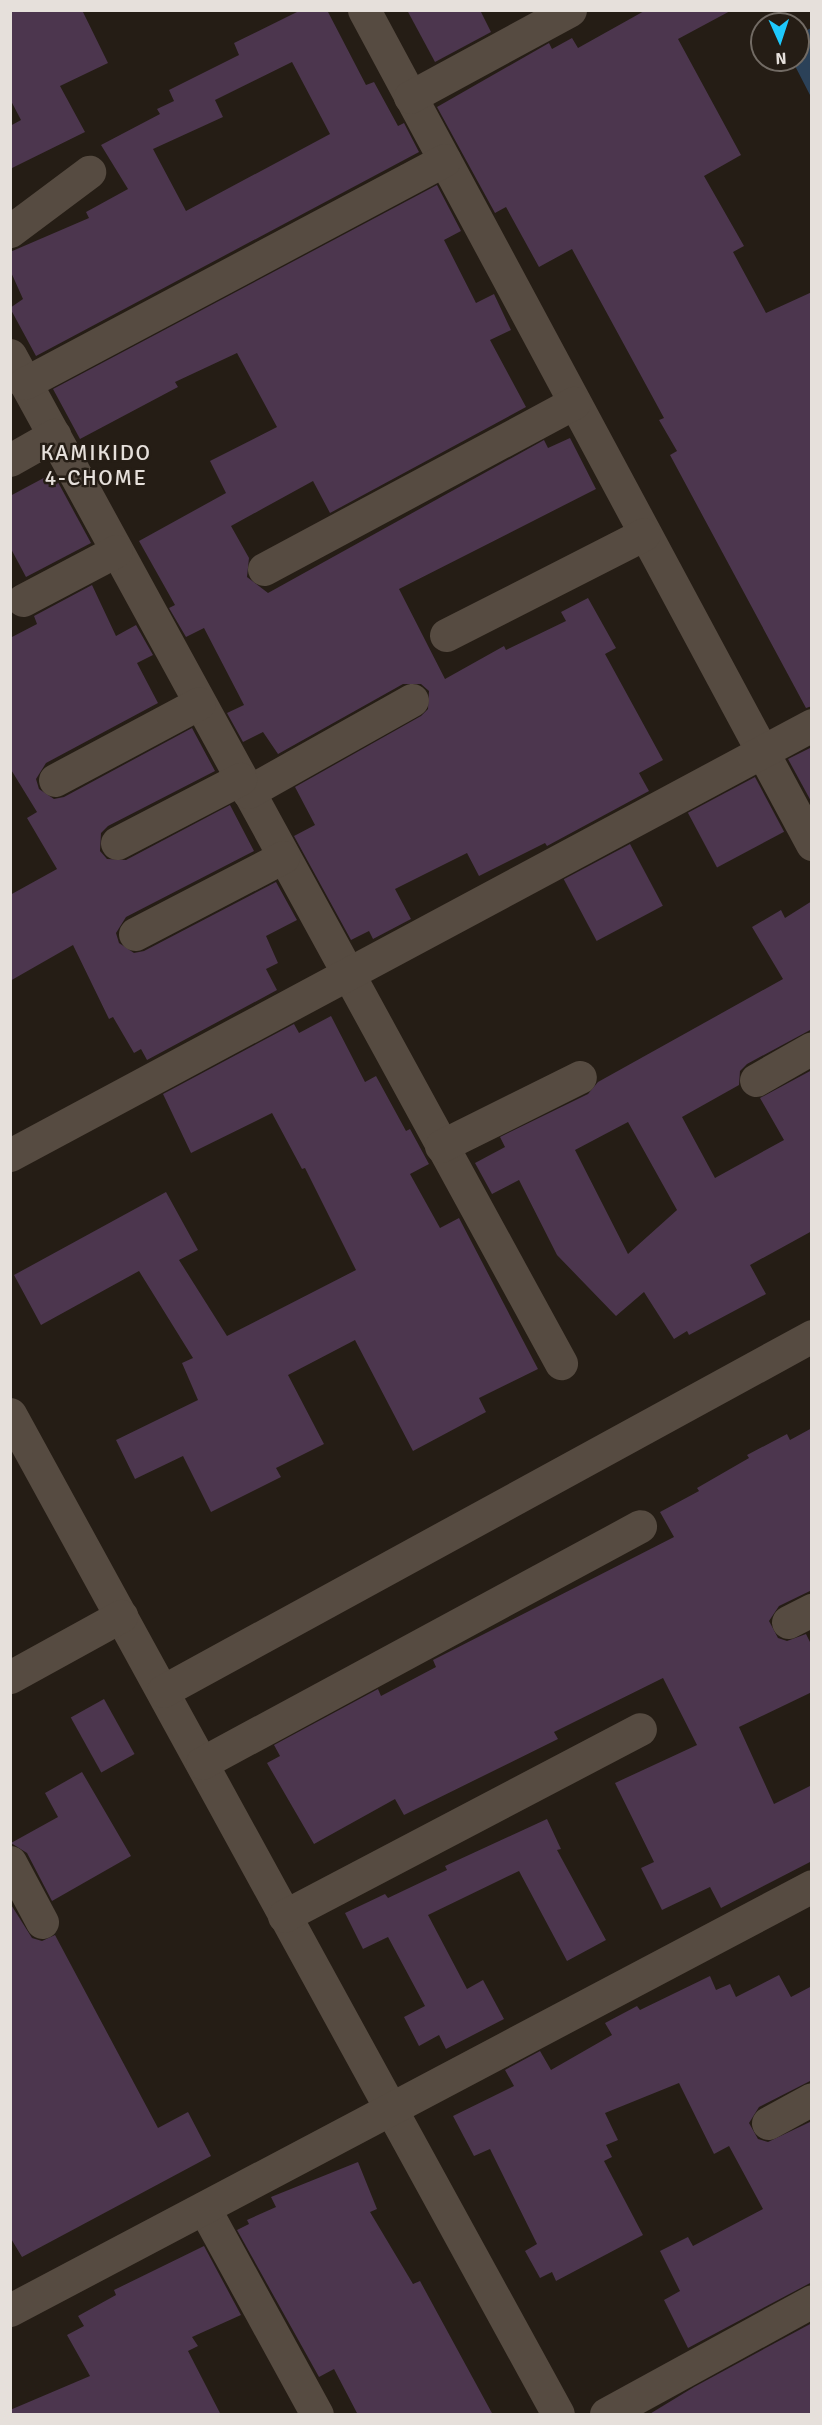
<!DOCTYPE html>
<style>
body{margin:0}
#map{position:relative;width:822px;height:2425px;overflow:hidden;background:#251d15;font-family:Signika,sans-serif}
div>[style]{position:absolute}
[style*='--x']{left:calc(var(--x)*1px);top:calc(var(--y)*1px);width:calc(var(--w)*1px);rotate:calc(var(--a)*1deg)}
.water>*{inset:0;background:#2b4158}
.building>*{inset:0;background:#4c364e;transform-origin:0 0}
.minor>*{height:33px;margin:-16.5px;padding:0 16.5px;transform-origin:16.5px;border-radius:16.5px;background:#564b41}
span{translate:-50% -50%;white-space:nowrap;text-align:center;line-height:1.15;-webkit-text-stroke:5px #251d15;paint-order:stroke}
.neighbourhood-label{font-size:22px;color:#e6e0db;letter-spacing:1.5px}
.frame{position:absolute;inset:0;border:12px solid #e6e0db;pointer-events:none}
.north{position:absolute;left:750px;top:12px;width:60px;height:60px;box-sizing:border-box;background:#251d15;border:2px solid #726b64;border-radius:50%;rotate:177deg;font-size:16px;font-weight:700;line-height:24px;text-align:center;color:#e6e0db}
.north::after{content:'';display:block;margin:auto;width:21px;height:27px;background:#1ec9fd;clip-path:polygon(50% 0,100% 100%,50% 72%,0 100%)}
</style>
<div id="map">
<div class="water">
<i style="clip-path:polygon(811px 28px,811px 97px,792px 60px,798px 60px,798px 35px)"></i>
</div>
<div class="building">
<i style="clip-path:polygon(10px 10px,82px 10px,108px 63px,60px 86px,85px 132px,10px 169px,10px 126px,21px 120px,10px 99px)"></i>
<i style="clip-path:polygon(evenodd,301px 10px,327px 10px,366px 85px,374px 82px,398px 126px,404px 123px,419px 152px,36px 356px,10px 308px,23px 299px,10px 270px,10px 252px,89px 218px,86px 212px,128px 189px,101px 145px,160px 114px,157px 109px,174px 101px,169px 90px,239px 55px,234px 43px,301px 10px,292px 62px,330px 134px,186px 211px,153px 149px,223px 117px,215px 100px,292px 62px)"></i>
<i style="clip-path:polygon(407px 10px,480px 10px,491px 32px,435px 62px)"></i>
<i style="clip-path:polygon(646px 10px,732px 10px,678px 39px,741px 155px,704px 176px,744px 246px,733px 252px,766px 313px,812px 292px,812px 706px,806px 708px,670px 455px,677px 451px,659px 420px,664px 418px,572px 249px,539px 267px,506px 207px,495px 213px,437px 107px,549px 43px,552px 49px,572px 38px,578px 48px)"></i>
<i style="clip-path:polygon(437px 185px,461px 231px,444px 240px,476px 303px,494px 294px,511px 330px,490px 340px,526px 407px,330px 513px,313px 481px,231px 526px,249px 558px,247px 577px,268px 593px,544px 440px,548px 448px,570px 438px,596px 489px,399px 589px,445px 679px,504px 646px,506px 650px,566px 621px,561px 612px,588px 598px,616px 648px,605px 654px,663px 760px,639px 773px,649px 791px,547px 846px,545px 843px,479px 876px,467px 853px,395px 889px,411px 919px,373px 939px,369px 931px,351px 940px,294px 836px,315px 825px,295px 787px,421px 716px,428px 709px,429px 691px,421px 684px,403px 684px,278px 754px,263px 732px,243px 742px,227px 713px,244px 705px,204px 628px,186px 637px,169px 608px,175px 605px,139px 541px,226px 493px,210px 461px,277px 427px,237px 353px,175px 382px,178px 387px,80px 439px,53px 389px)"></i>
<i style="clip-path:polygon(53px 473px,91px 543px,26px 577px,10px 547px,10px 496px)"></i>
<i style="clip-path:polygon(92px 585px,116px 636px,136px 625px,153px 655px,137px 663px,158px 703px,46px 763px,36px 779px,39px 789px,54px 799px,64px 797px,192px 728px,215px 771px,108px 826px,101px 833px,100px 851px,107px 859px,126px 860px,230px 805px,254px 851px,126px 917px,116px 933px,119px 943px,134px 953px,144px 951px,276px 882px,297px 920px,266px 936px,278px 963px,266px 969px,277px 990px,147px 1060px,141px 1049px,134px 1053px,113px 1017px,109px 1019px,73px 945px,10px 981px,10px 895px,57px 869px,27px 818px,37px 812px,10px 768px,10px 638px,37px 624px,34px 616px)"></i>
<i style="clip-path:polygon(812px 747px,812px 803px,788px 759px)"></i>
<i style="left:755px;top:777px;width:62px;height:76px;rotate:62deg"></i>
<i style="left:630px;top:844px;width:70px;height:75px;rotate:62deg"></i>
<i style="clip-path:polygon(evenodd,812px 901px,812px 1029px,747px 1064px,740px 1071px,739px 1085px,682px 1117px,715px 1178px,784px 1140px,760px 1098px,812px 1070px,812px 1231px,750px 1265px,766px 1294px,689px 1335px,687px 1331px,674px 1339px,644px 1292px,616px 1316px,557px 1255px,519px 1180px,492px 1194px,475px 1163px,505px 1147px,500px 1137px,588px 1094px,598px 1082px,783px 979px,752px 927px,781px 910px,785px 918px,812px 901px,628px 1122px,677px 1210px,628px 1254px,575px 1150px,628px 1122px)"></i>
<i style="clip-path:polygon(331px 1016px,365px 1082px,376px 1076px,406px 1131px,410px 1129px,429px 1164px,410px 1174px,440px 1228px,459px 1218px,538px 1369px,479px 1398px,486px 1412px,413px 1451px,355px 1340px,288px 1375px,324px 1444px,276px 1468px,281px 1477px,211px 1512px,183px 1456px,135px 1479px,116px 1440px,198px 1400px,182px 1363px,193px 1358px,139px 1271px,41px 1325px,14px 1275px,166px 1192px,198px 1250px,179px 1260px,227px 1336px,356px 1270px,305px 1168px,302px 1169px,272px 1113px,191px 1153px,163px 1094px,294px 1024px,299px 1033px)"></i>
<i style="clip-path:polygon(812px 1428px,812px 1590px,779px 1606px,769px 1621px,778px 1638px,787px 1641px,806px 1634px,812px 1646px,812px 1692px,739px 1727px,774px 1804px,812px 1785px,812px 1861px,721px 1908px,710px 1887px,662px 1910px,641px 1868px,654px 1862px,615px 1783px,697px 1745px,663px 1678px,554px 1732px,558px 1739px,404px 1815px,395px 1799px,314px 1844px,267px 1763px,280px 1756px,274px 1745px,378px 1689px,381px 1696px,436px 1667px,433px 1660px,674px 1537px,660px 1512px,699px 1491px,697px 1488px,749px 1458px,747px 1455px,787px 1434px,790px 1440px)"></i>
<i style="left:104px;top:1699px;width:63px;height:38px;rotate:61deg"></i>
<i style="clip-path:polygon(82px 1772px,131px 1856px,52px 1901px,27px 1853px,11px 1843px,58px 1817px,45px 1793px)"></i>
<i style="clip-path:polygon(547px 1819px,561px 1849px,557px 1850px,606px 1940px,567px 1961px,519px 1871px,428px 1915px,467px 1989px,483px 1980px,504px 2019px,446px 2049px,439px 2035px,419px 2046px,404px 2017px,425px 2006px,388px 1937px,363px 1949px,345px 1913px,385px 1894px,388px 1898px,447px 1870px,445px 1866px)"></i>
<i style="clip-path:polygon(10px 1903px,32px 1938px,42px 1941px,55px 1935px,158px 2128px,188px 2112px,211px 2156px,22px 2257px,10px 2237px)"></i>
<i style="clip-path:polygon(779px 1975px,791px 1997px,812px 1986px,812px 2080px,759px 2107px,749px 2123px,758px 2139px,768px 2142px,812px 2121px,812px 2282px,688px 2348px,664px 2300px,680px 2291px,660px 2251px,688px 2237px,693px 2246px,763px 2209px,729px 2146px,714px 2154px,679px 2083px,605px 2113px,618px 2140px,606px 2145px,612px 2157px,604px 2161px,643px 2235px,556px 2281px,552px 2272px,540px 2278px,525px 2251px,537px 2244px,490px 2149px,474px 2156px,453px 2116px,514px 2086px,505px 2070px,540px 2051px,551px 2070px,612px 2035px,605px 2023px,637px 2006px,640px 2010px,710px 1976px,716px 1990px,730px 1984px,736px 1997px)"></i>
<i style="clip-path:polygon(358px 2162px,377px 2209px,370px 2212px,413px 2284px,420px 2281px,493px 2415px,358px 2415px,334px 2369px,319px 2377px,237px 2230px,249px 2224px,247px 2220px,276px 2207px,271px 2197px)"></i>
<i style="clip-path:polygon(204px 2246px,241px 2315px,192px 2337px,198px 2346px,188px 2351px,221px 2415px,10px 2415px,10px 2410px,90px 2376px,67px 2335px,84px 2326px,78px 2316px,116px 2295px,114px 2290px)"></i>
<i style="clip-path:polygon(812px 2323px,812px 2415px,648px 2415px,694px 2387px)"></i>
</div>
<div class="minor">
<i style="--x:364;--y:10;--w:947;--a:61.76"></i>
<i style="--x:410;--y:97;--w:182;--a:-28.5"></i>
<i style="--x:10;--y:231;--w:99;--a:-36.8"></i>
<i style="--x:10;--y:355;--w:1149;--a:61.34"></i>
<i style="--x:25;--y:383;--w:475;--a:-28"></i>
<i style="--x:10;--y:460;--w:51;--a:-29.6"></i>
<i style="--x:264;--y:569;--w:352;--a:-28.2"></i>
<i style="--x:23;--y:600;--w:105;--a:-27.8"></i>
<i style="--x:446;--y:635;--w:222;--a:-27"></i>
<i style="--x:55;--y:780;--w:163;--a:-28.1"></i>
<i style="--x:248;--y:792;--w:188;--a:-29.3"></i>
<i style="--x:117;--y:843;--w:139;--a:-27.5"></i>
<i style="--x:135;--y:934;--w:167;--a:-27.5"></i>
<i style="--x:756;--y:1080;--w:64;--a:-29.7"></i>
<i style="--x:441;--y:1146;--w:155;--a:-26.4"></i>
<i style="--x:10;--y:1155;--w:910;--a:-28.2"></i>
<i style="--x:10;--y:1414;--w:1140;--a:61.28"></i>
<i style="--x:788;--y:1622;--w:27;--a:-27"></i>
<i style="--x:10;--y:1677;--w:127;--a:-28.8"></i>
<i style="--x:163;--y:1691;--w:740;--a:-28.68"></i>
<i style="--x:202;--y:1763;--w:498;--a:-28.4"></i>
<i style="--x:10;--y:1862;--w:68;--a:61.9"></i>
<i style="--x:284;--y:1916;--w:402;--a:-27.7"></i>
<i style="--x:768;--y:2123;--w:50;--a:-28.6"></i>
<i style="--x:204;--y:2208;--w:235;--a:61.3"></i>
<i style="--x:10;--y:2310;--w:907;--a:-27.86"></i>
<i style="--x:606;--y:2414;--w:235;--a:-28.7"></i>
</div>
<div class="neighbourhood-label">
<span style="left:96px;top:465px">KAMIKIDO<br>4-CHOME</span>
</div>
<div class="frame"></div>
<div class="north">N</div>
</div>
